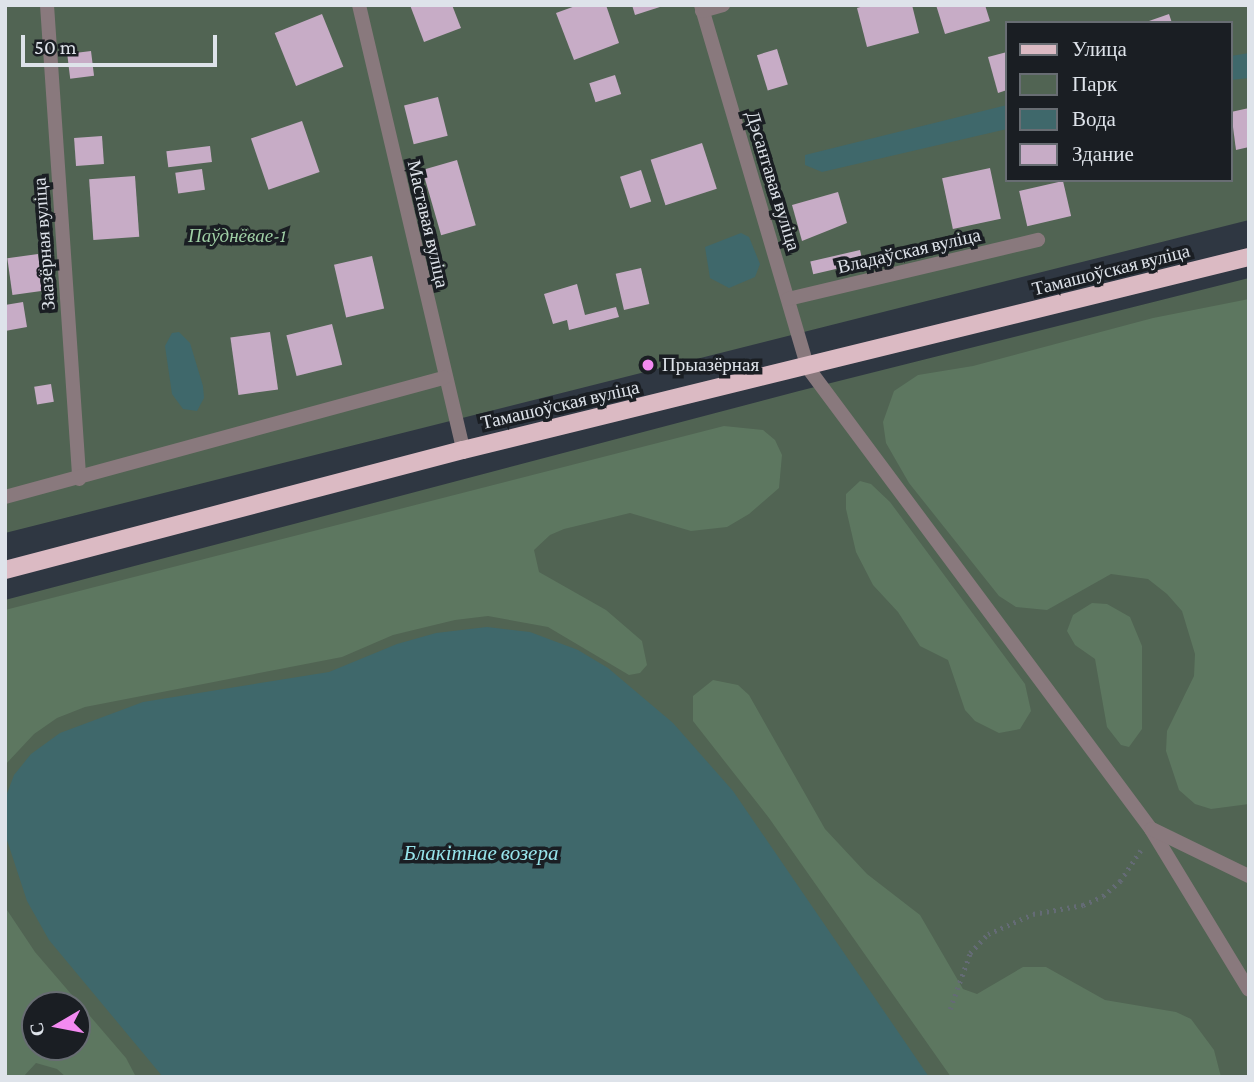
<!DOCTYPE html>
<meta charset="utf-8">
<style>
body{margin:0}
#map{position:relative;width:1254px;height:1082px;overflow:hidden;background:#2f3742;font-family:"Crimson Pro",serif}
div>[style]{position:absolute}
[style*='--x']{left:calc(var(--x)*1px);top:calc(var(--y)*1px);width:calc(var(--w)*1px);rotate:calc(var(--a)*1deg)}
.green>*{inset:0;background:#516453}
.forest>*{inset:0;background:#5d7760}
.water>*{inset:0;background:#3f686b}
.building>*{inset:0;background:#c7acc6;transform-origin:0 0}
.path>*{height:4.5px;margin-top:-2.25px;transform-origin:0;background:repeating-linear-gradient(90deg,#646b75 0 2px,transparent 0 7px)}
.service>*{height:14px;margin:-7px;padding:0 7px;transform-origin:7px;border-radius:7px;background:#89797d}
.primary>*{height:18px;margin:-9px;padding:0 9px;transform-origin:9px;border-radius:9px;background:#dbbac3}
.dots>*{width:19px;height:19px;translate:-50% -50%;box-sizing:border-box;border:4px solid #1a1e23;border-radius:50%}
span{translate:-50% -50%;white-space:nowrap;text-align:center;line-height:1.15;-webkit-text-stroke:7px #1a1e23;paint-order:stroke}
.street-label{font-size:19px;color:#dee3ea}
.park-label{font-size:19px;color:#9fcfa5;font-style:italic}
.poi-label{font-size:19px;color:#dee3ea}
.left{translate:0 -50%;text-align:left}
.water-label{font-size:21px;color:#97e4eb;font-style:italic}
.frame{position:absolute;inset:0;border:7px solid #dee3ea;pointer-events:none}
.legend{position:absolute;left:1005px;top:21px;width:228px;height:161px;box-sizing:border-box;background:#1a1e23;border:2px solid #686d73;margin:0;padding:9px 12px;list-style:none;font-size:21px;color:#dee3ea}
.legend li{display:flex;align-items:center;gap:14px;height:35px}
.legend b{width:35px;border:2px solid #686d73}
.north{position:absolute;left:21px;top:991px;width:70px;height:70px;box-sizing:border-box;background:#1a1e23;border:2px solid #686d73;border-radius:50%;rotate:260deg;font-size:19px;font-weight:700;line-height:28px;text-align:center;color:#dee3ea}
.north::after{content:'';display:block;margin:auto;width:24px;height:32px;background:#f38af1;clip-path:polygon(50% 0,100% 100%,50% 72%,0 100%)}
.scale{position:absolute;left:21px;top:35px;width:196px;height:32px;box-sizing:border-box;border:4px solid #dee3ea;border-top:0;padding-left:9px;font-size:21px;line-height:24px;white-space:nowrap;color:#dee3ea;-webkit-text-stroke:5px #1a1e23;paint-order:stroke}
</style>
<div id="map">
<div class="green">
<i style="clip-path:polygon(evenodd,5px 5px,1249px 5px,1249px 220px,5px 533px,5px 5px,1007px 23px,1231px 23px,1231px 180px,1007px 180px,1007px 23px)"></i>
<i style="clip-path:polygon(evenodd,1249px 278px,1249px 1077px,5px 1077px,5px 600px,799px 391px,1249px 278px,35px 1005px,77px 1005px,77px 1047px,35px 1047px,35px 1005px)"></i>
</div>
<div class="forest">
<i style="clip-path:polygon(1249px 299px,1249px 804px,1211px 809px,1195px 804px,1179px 790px,1166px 751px,1167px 731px,1194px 676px,1195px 654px,1182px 611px,1167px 594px,1148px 579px,1111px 574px,1047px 610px,1016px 607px,999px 596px,909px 483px,886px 443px,883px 422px,894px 391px,918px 375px,973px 366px,1153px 318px)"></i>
<i style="clip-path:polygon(724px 426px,763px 430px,775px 440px,782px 455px,779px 488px,749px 514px,727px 527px,691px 531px,630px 513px,564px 529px,550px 535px,534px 550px,539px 572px,606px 610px,642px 641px,647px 665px,640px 673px,629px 675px,548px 627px,488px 616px,455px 620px,393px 635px,342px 657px,85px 707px,57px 718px,34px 734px,5px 765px,5px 610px)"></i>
<i style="clip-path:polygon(860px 481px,871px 484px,890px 502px,1025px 684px,1031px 711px,1020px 729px,999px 733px,975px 721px,965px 710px,948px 660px,920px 646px,898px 612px,873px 585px,856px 552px,846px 509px,846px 494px)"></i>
<i style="clip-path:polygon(1092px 603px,1107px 604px,1130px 617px,1142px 646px,1142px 729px,1129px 747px,1121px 745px,1107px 727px,1095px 659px,1075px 645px,1067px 631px,1073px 615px)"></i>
<i style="clip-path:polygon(713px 680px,738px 685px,749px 695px,825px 829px,867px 874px,920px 915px,963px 989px,977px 994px,1023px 967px,1046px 967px,1105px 1000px,1176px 1012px,1191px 1019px,1214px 1050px,1221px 1077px,951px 1077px,769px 818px,693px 721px,693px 696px)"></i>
<i style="clip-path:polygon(evenodd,5px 907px,35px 952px,126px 1058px,136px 1077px,66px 1077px,57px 1069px,36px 1063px,23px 1077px,5px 1077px,5px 907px,77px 1005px,77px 1047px,35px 1047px,35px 1005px,77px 1005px)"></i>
</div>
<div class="water">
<i style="clip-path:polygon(1249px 53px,1249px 78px,1231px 80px,1231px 56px)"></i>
<i style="clip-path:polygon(1007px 105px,1007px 129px,822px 172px,805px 165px,805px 155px)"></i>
<i style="clip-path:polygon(741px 233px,749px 237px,760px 264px,755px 277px,729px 288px,710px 278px,705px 247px)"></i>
<i style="clip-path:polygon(179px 332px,190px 343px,203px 386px,204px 398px,197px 411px,183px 409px,172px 394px,165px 346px,172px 333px)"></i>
<i style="clip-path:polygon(487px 627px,530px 632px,578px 650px,608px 668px,673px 723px,733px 791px,929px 1077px,163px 1077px,49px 940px,27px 901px,5px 834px,5px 799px,14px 775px,31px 754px,60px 733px,143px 702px,329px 672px,397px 644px,436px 633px)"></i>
</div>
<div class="building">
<i style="clip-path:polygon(410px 5px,452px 5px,461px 28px,424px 42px)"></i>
<i style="clip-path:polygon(578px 5px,606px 5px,619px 43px,574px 60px,556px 13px)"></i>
<i style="clip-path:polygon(632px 5px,663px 5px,663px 6px,635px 15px)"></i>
<i style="clip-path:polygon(867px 5px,912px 5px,919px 33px,867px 47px,857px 8px)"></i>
<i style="clip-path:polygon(936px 5px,985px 5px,990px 21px,945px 34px)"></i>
<i style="left:322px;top:14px;width:57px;height:51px;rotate:68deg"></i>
<i style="clip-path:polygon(1169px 14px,1172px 23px,1150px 23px,1149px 21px)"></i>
<i style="left:777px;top:49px;width:37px;height:21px;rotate:73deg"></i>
<i style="left:91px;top:51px;width:25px;height:24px;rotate:83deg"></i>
<i style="clip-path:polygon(1007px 52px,1007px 90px,998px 93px,988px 57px)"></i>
<i style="left:615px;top:75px;width:20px;height:27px;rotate:72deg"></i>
<i style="left:438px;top:97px;width:40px;height:35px;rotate:76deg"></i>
<i style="clip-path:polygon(1249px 108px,1249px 147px,1236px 150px,1231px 112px)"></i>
<i style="left:302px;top:121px;width:54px;height:54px;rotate:71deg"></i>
<i style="left:102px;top:136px;width:28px;height:28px;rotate:86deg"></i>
<i style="left:702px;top:143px;width:48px;height:54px;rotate:72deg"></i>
<i style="left:210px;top:146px;width:16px;height:44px;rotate:83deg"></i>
<i style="left:457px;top:160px;width:68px;height:36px;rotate:74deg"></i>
<i style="left:990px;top:168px;width:52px;height:49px;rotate:78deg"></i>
<i style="left:202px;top:169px;width:21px;height:27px;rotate:82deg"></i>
<i style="left:641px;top:170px;width:33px;height:22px;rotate:72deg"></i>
<i style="left:135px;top:176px;width:61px;height:46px;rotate:86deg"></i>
<i style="left:1063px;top:181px;width:36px;height:45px;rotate:77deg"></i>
<i style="clip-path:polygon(838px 192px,847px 223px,802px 241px,792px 205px)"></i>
<i style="left:860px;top:250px;width:13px;height:51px;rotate:77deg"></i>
<i style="left:38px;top:254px;width:37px;height:31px;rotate:82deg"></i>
<i style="left:372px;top:256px;width:54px;height:39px;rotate:77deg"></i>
<i style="left:641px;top:268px;width:37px;height:26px;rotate:77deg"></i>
<i style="clip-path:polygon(577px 284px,585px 315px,616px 307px,619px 317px,569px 330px,567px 320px,553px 324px,544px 294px)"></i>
<i style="clip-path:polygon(23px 302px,27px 327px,5px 331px,5px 305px)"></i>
<i style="left:332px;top:324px;width:42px;height:47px;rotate:76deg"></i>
<i style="left:270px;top:332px;width:58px;height:40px;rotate:82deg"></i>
<i style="left:51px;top:384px;width:18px;height:17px;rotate:81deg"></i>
</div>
<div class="path">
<i style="--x:950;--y:1009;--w:59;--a:-70.3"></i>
<i style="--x:970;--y:953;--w:26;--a:-47"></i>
<i style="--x:988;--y:934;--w:49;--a:-24"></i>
<i style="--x:1033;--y:914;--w:51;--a:-10.2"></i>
<i style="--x:1083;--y:905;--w:22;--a:-24"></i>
<i style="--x:1103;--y:896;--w:23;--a:-41"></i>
<i style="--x:1120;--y:881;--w:37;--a:-56"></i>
</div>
<div class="service">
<i style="--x:47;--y:5;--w:475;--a:86.1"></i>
<i style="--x:359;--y:5;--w:457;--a:76.8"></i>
<i style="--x:701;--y:5;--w:378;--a:73.6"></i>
<i style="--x:808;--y:368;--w:575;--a:53.35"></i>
<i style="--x:1151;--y:829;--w:188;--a:58.7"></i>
<i style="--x:702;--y:11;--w:22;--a:-16"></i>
<i style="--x:788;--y:299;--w:257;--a:-13.3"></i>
<i style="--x:5;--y:497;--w:455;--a:-15.2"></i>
<i style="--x:1152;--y:829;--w:108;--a:25.9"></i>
</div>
<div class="primary">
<i style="--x:5;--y:570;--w:473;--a:-14.7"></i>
<i style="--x:463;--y:450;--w:809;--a:-13.8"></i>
</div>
<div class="dots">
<i style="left:648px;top:365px;background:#f38af1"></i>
</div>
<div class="street-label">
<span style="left:773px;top:181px;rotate:73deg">Дэсантавая вуліца</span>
<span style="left:428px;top:224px;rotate:77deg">Маставая вуліца</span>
<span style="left:44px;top:244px;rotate:-94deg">Заазёрная вуліца</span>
<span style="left:909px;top:251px;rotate:-13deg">Владаўская вуліца</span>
<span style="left:1111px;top:270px;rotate:-14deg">Тамашоўская вуліца</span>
<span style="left:560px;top:405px;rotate:-13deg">Тамашоўская вуліца</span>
</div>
<div class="park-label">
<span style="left:237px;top:236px">Паўднёвае-1</span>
</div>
<div class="poi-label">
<span class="left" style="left:662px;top:365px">Прыазёрная</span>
</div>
<div class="water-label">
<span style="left:481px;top:853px">Блакітнае возера</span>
</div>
<div class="frame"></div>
<ul class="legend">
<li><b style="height:9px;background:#dbbac3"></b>Улица</li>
<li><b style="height:19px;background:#516453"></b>Парк</li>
<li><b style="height:19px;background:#3f686b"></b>Вода</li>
<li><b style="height:19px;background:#c7acc6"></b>Здание</li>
</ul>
<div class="north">С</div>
<div class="scale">50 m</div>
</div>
